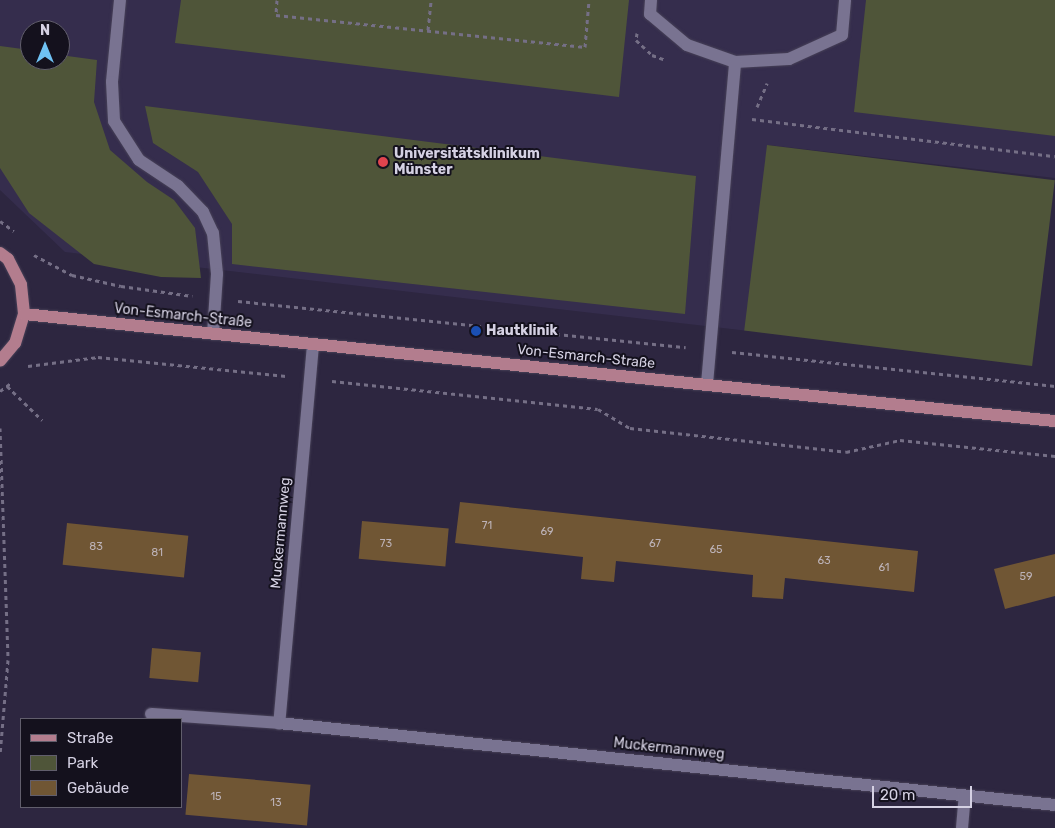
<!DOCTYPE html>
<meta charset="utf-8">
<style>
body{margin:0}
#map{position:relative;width:1055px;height:828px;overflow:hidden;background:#2d2640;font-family:Rubik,sans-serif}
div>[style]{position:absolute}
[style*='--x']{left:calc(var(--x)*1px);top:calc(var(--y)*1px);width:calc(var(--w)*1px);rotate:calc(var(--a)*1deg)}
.built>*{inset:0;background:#352d4d}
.green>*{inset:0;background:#4f5539;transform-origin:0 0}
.building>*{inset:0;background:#705634;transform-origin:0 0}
.path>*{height:3px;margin-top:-1.5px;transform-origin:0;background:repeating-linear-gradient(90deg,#756f86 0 4px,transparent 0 8px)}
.roads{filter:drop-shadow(0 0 1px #474157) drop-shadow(0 0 1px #474157)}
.minor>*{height:12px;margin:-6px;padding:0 6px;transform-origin:6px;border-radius:6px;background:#797391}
.major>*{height:12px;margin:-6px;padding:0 6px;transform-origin:6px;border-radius:6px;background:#b37d8e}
.dots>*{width:14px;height:14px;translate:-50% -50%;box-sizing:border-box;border:2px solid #14111d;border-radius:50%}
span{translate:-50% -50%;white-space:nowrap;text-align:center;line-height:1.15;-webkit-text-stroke:4px #14111d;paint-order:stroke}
.number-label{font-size:11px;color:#bcb2b7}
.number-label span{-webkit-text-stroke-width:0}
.poi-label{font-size:14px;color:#d5d1e3;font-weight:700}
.left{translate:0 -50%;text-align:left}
.street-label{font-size:14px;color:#d5d1e3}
.legend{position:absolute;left:20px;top:718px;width:162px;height:90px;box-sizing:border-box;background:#14111d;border:1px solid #615e6c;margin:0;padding:6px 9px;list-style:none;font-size:15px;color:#d5d1e3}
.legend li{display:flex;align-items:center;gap:10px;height:25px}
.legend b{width:25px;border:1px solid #615e6c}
.north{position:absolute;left:20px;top:20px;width:50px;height:50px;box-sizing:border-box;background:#14111d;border:1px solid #615e6c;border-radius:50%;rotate:0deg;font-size:14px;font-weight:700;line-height:20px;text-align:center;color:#d5d1e3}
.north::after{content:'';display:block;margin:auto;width:18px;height:22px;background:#6fc2f4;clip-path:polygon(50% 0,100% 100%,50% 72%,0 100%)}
.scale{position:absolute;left:872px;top:786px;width:100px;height:22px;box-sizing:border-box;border:2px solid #d5d1e3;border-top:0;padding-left:6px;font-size:15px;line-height:18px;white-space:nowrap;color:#d5d1e3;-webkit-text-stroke:4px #14111d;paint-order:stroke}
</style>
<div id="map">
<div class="built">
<i style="clip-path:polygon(evenodd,0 0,1055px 0,1055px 178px,768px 145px,749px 331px,65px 252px,0 190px,0 0,30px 30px,60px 30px,60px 60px,30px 60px,30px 30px)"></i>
</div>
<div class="green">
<i style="clip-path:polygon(181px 0,629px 0,619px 97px,175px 43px)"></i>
<i style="clip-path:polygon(866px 0,1055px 0,1055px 136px,854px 112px)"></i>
<i style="clip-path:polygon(0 46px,30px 50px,30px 60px,60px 60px,60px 55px,97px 60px,94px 102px,110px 150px,147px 182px,174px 200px,195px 228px,201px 278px,161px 277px,94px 264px,29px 213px,0 168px)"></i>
<i style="clip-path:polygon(145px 106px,696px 176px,685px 314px,232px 264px,232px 224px,198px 172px,153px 143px)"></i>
<i style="left:767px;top:145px;width:290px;height:187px;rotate:7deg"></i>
</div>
<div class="building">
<i style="clip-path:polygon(460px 502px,918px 551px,914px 592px,785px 578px,783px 599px,752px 597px,753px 575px,616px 561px,614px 582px,581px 579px,583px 557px,455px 543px)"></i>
<i style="left:362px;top:521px;width:87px;height:38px;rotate:5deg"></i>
<i style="left:67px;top:523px;width:122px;height:42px;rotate:6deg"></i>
<i style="clip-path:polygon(1055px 554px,1055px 596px,1005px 609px,994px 569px)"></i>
<i style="left:152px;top:648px;width:49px;height:30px;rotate:5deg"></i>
<i style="left:189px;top:774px;width:122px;height:41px;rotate:5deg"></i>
</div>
<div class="path">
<i style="--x:277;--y:0;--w:15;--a:94"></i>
<i style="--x:276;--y:15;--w:311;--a:5.9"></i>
<i style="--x:585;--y:47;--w:47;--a:-85.1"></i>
<i style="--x:428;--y:30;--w:30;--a:-84"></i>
<i style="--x:637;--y:33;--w:7;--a:98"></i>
<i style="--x:636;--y:40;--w:22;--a:43"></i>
<i style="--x:652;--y:55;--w:15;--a:20"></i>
<i style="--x:757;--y:107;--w:26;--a:-67"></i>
<i style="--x:752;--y:119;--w:305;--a:7"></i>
<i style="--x:0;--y:221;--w:17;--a:36"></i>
<i style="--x:34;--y:255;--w:43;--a:27.8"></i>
<i style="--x:72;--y:275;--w:50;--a:12.7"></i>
<i style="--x:121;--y:286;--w:72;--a:8"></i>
<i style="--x:238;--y:301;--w:450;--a:5.9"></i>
<i style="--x:732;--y:352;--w:325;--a:6"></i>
<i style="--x:28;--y:366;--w:71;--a:-7.3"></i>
<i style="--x:98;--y:357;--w:189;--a:5.8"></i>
<i style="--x:332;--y:381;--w:267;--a:6"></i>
<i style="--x:598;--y:409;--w:37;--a:31"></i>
<i style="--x:630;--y:428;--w:217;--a:6.3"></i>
<i style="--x:846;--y:452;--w:55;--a:-12.5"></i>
<i style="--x:900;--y:440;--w:156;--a:5.9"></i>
<i style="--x:7;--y:386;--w:49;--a:44.2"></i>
<i style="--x:0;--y:391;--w:14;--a:-36"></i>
<i style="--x:0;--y:428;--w:232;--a:88"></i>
<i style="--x:8;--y:660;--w:95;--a:94.8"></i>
</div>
<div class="roads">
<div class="minor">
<i style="--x:120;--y:0;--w:82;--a:95.6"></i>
<i style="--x:112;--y:82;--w:39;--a:87"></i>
<i style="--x:114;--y:121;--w:46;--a:57.3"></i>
<i style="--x:139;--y:160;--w:47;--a:33.7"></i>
<i style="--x:178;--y:186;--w:36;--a:46"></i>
<i style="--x:203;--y:212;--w:23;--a:65"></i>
<i style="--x:213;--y:233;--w:41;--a:84.4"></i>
<i style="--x:217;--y:274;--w:60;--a:93.8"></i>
<i style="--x:651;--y:0;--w:14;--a:94"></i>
<i style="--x:650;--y:14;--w:48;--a:40"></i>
<i style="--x:687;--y:45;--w:51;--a:19.5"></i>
<i style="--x:735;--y:62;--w:54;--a:-3.2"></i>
<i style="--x:789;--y:59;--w:58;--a:-24.4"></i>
<i style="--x:842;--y:35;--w:35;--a:-85"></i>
<i style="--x:313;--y:345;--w:380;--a:95.1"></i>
<i style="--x:279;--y:723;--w:780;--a:6.03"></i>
<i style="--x:707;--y:384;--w:323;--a:-85"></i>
<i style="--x:151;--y:714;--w:128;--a:4"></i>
<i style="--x:962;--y:828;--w:32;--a:-85"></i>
</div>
<div class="major">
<i style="--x:0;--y:253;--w:10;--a:37"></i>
<i style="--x:8;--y:259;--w:29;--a:63"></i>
<i style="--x:21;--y:285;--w:29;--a:84"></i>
<i style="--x:24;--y:314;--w:30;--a:107"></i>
<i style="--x:15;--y:343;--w:23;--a:130"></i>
<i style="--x:24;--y:314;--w:1037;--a:5.93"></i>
</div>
</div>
<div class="dots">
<i style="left:383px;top:162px;background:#e0444e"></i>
<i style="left:476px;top:331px;background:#1a4fb4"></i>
</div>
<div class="number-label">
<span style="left:487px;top:526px">71</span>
<span style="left:547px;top:532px">69</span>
<span style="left:386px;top:544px">73</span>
<span style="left:655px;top:544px">67</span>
<span style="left:96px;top:547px">83</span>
<span style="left:716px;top:550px">65</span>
<span style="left:157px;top:553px">81</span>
<span style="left:824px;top:561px">63</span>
<span style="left:884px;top:568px">61</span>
<span style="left:1026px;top:577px">59</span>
<span style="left:216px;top:797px">15</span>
<span style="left:276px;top:803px">13</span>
</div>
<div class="poi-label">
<span class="left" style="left:394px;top:162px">Universitätsklinikum<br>Münster</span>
<span class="left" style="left:486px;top:331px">Hautklinik</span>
</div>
<div class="street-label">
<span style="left:183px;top:316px;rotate:6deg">Von-Esmarch-Straße</span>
<span style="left:586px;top:357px;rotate:6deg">Von-Esmarch-Straße</span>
<span style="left:281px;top:533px;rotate:-85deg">Muckermannweg</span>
<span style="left:669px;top:749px;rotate:6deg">Muckermannweg</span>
</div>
<ul class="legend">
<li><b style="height:6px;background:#b37d8e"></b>Straße</li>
<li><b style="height:14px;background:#4f5539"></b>Park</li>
<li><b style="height:14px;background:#705634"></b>Gebäude</li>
</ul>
<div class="north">N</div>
<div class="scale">20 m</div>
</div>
